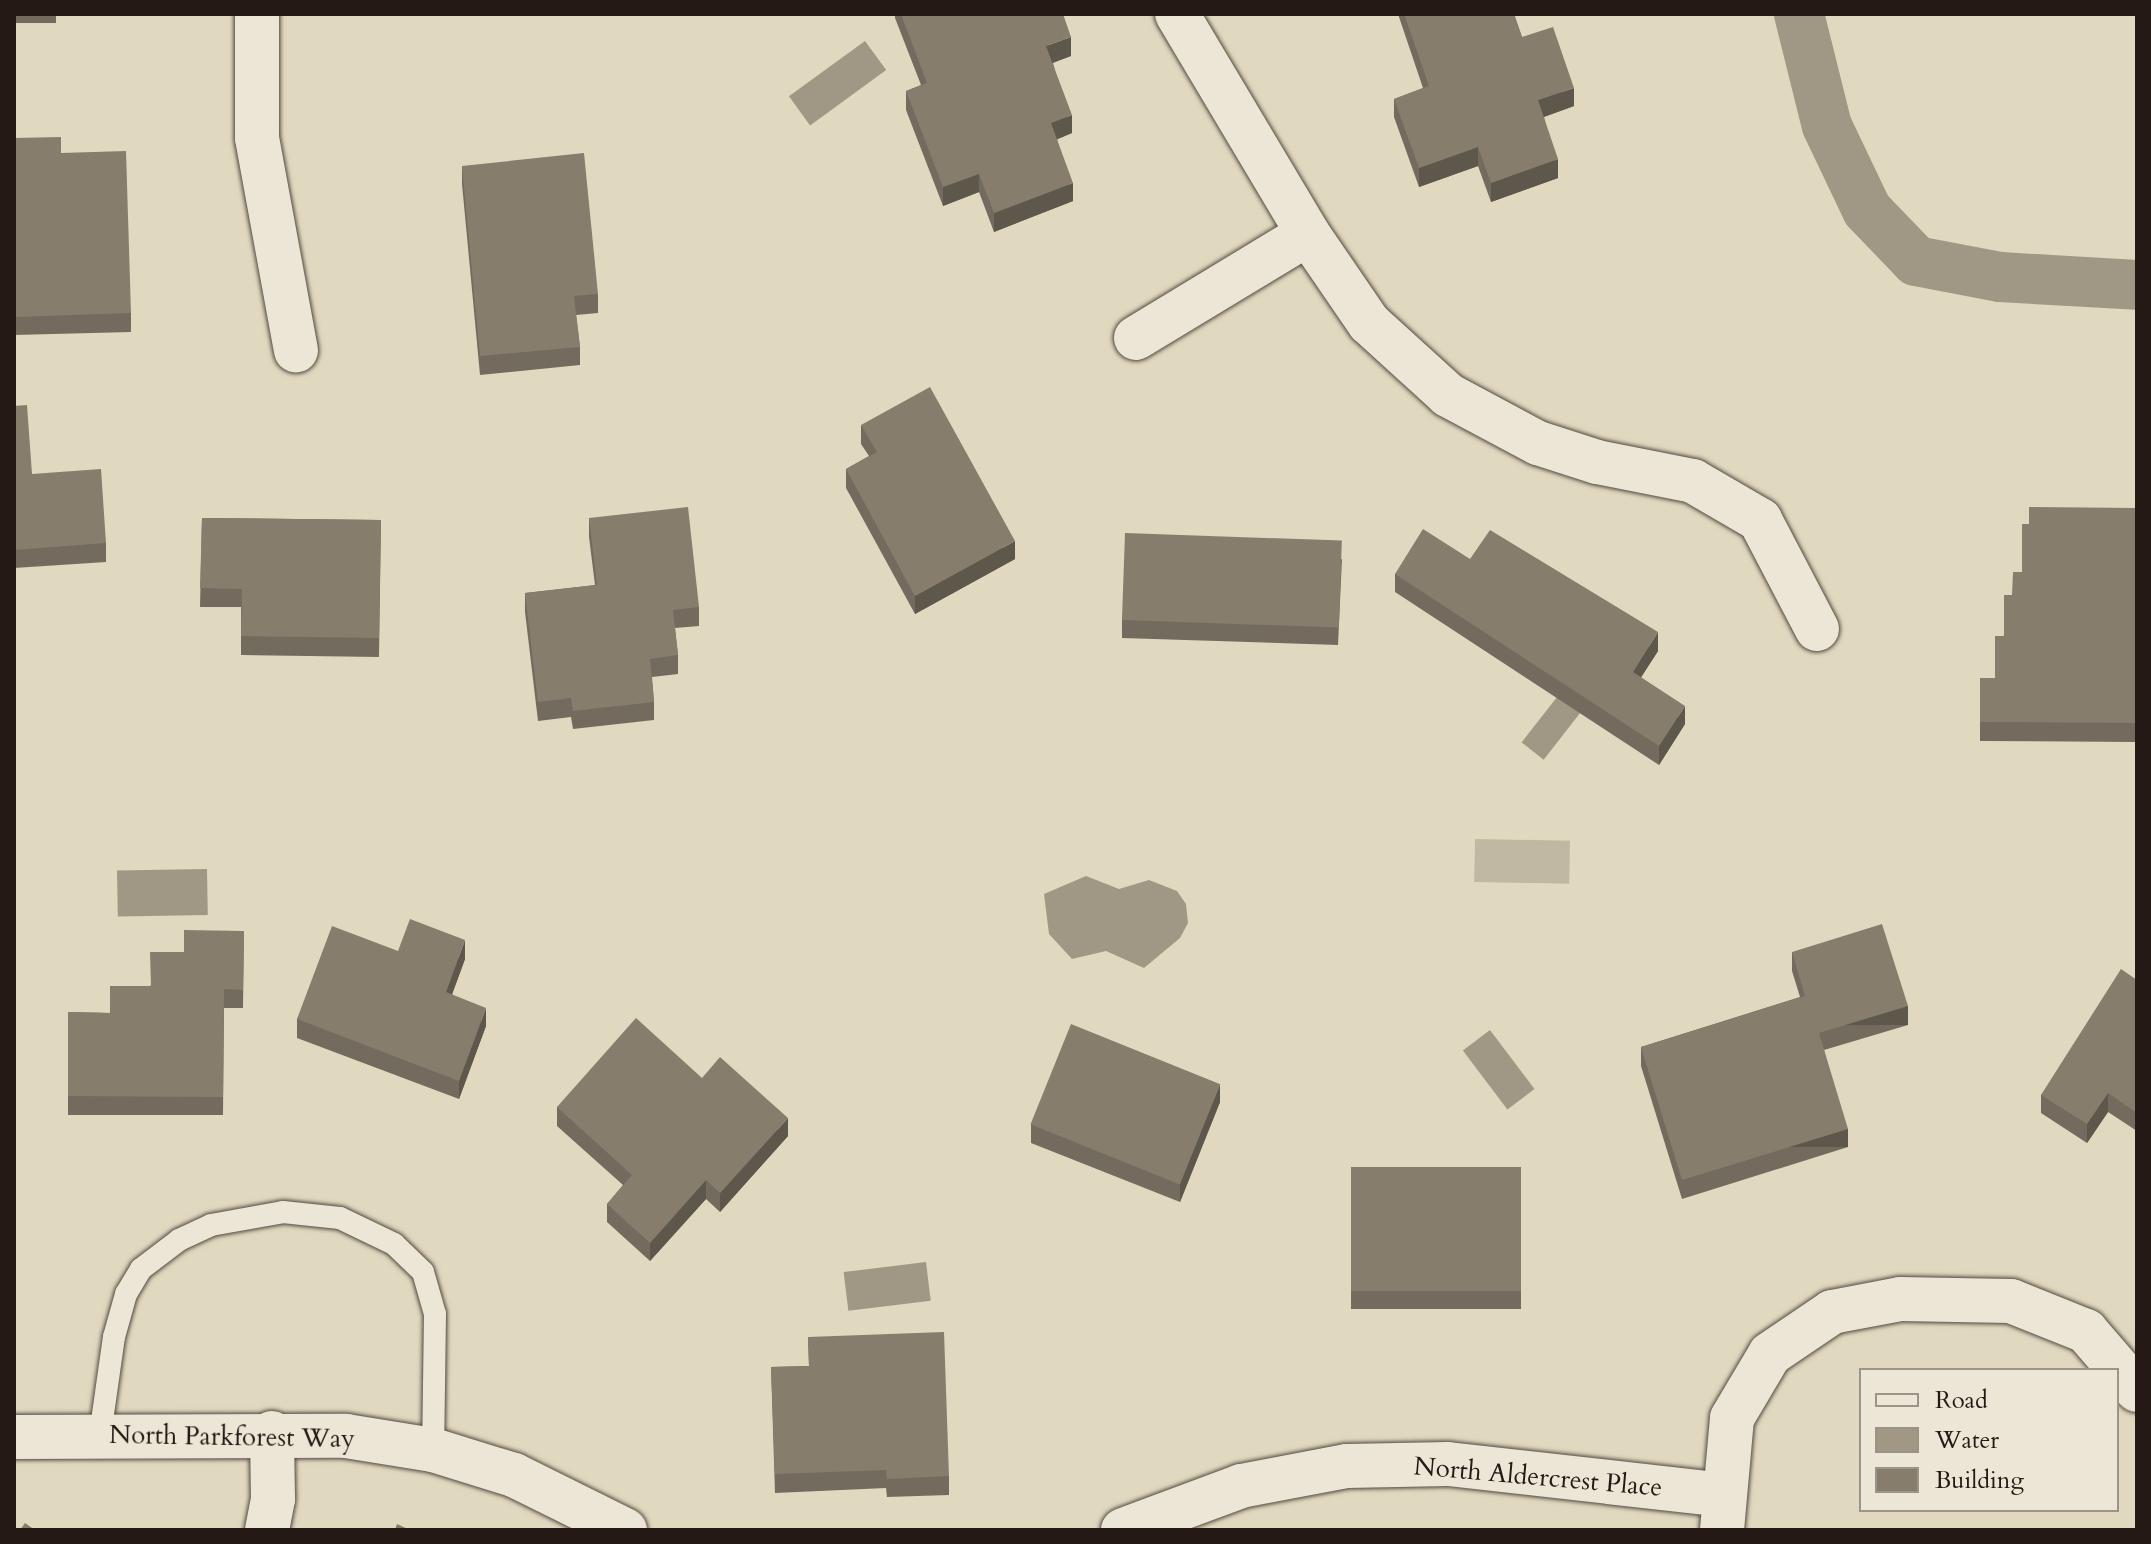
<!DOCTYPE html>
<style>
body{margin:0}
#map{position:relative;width:2151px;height:1544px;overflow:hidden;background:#e0d9bf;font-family:Cardo,serif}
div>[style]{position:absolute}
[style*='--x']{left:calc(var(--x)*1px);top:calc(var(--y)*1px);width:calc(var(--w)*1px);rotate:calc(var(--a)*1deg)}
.green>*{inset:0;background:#c0b8a2;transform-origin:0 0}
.water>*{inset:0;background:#a09885;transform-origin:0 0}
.canal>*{height:50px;margin:-25px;padding:0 25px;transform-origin:25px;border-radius:25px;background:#a09885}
.roads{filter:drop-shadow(0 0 2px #544940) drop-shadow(0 0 2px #544940)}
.service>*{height:22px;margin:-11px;padding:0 11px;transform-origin:11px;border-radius:11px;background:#ebe6d5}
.minor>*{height:44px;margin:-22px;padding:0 22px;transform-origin:22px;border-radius:22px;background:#ebe6d5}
.tertiary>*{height:44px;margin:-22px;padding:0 22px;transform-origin:22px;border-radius:22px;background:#ebe6d5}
.wall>*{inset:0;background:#736c5e;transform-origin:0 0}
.shaded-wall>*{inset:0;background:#5e584c;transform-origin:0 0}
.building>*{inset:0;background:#867d6d;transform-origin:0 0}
span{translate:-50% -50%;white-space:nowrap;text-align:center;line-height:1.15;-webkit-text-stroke:6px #ebe6d5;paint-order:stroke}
.street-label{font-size:26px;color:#251915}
.frame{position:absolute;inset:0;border:16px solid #251915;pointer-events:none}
.legend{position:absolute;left:1859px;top:1368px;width:260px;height:144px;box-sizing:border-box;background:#ebe6d5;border:2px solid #9c9488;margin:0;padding:10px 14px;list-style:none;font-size:24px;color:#251915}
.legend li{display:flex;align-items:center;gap:16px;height:40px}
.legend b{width:40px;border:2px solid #9c9488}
</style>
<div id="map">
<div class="green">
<i style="left:1475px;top:839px;width:95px;height:43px;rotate:1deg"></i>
</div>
<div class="water">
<i style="left:865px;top:41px;width:36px;height:94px;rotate:54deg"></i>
<i style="left:1561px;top:692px;width:28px;height:64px;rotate:38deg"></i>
<i style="left:207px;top:869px;width:46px;height:90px;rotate:89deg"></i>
<i style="clip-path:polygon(1086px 876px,1119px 889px,1149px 880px,1177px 891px,1186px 904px,1188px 923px,1180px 938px,1144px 968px,1106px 951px,1072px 959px,1049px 934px,1044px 894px)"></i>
<i style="left:1490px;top:1030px;width:74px;height:34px;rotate:53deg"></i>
<i style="left:926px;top:1262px;width:39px;height:83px;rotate:83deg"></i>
</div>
<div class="canal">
<i style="--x:1799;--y:14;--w:115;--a:76"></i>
<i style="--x:1827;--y:126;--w:93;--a:64.5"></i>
<i style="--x:1867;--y:210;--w:71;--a:46.1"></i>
<i style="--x:1916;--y:261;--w:86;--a:10.8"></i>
<i style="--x:2000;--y:277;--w:137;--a:3.3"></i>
</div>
<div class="roads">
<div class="service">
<i style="--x:100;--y:1435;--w:99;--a:-81.9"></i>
<i style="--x:114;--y:1337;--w:45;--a:-74.4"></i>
<i style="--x:126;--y:1294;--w:29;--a:-59"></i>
<i style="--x:141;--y:1269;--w:48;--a:-37.3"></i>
<i style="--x:179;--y:1240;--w:35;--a:-25"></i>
<i style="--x:211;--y:1225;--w:73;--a:-10.2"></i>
<i style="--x:283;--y:1212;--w:57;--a:6"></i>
<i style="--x:340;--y:1218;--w:60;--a:25.7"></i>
<i style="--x:394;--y:1244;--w:40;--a:44"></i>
<i style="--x:423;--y:1272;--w:44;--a:74.1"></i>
<i style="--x:435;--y:1314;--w:136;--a:90.8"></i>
</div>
<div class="minor">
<i style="--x:257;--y:14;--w:124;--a:90"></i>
<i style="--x:257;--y:138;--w:216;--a:79.6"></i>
<i style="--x:1177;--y:14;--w:256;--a:59.2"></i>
<i style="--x:1308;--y:234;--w:108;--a:55.6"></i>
<i style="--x:1369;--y:323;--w:107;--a:42.3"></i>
<i style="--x:1448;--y:395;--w:102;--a:28.1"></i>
<i style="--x:1538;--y:443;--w:62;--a:17.9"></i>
<i style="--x:1597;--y:462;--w:98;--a:11.2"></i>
<i style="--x:1693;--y:481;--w:78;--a:30.2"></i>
<i style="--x:1760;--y:520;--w:123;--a:62.4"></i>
<i style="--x:1136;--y:338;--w:201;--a:-31.2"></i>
<i style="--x:267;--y:1530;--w:32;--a:-79"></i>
<i style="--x:273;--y:1499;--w:66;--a:-90.9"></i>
<i style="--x:1123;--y:1530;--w:126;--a:-20.4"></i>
<i style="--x:1241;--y:1486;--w:108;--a:-10.7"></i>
<i style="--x:1347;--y:1466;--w:101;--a:-1.1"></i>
<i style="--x:1448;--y:1464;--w:277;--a:6.4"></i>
<i style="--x:1722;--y:1530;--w:112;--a:-84.9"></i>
<i style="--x:1732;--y:1418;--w:74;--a:-59.3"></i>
<i style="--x:1770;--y:1354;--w:75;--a:-34.1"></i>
<i style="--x:1832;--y:1312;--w:69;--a:-10.8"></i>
<i style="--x:1900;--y:1299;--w:111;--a:1"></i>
<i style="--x:2011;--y:1301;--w:81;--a:21.8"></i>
<i style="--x:2086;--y:1331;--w:78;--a:49.2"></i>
</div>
<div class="tertiary">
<i style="--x:14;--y:1437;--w:332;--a:-0.2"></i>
<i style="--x:346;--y:1436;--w:88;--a:9.1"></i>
<i style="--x:433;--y:1450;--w:85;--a:17.2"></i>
<i style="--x:514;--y:1475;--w:124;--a:26.4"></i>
</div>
</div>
<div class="wall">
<i style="left:14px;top:14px;width:42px;height:9px"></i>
<i style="clip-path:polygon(895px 14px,985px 14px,985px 15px,1071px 56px,1053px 63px,1072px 133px,1057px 139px,1073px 201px,994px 232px,979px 192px,943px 206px,906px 110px,906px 91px,921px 85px,895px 18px)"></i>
<i style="clip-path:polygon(1398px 14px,1514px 14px,1522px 37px,1574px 106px,1544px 117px,1558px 178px,1491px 202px,1478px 166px,1419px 187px,1394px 117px,1394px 99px,1423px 88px)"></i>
<i style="clip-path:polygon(14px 138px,61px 153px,131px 313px,131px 332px,14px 335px)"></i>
<i style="clip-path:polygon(462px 166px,598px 294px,598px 313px,576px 315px,580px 347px,580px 365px,480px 375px,462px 184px)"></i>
<i style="clip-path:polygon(14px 406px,32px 474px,106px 543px,106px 562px,14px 568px)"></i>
<i style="clip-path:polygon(861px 425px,1015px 559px,915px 614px,846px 488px,846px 469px,869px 456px,861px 444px)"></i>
<i style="clip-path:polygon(2137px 508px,2137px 742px,1980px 741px,1980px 678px,1995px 678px,2012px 595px,2022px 572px,2029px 524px)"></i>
<i style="clip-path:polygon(202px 518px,381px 520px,379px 657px,241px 655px,241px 607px,200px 607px)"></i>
<i style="clip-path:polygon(589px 518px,699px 607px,699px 626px,675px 628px,678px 655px,678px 674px,652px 677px,654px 702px,654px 720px,573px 729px,571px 717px,538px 721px,525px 612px,525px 593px,595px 585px,589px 537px)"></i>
<i style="clip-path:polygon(1342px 559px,1338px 645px,1122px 638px,1122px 620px)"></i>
<i style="clip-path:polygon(1470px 559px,1658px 651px,1641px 677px,1685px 724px,1659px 765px,1395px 592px,1395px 574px)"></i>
<i style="clip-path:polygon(244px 931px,243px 1008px,224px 1008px,223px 1115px,68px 1115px,68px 1012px,110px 1013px,150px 986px,184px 952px)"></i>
<i style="clip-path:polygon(398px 951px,465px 959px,452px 994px,486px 1026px,459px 1099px,297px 1038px,297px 1019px)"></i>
<i style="clip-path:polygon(1792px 952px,1908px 1025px,1824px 1050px,1848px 1147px,1682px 1199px,1641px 1066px,1641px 1047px,1800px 997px,1792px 971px)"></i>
<i style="clip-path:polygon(2137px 980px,2137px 1131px,2108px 1112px,2087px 1143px,2041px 1113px,2041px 1095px)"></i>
<i style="clip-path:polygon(702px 1078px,788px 1136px,720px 1212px,706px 1199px,650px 1261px,607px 1222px,607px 1204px,623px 1185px,557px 1126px,557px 1107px)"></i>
<i style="clip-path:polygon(1220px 1102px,1180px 1202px,1031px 1143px,1031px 1124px)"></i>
<i style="left:1521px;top:1167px;width:142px;height:170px;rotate:90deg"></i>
<i style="clip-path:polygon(808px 1337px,949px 1476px,949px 1495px,887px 1497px,886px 1488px,775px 1493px,771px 1367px,809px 1366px)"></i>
</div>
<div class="shaded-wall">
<i style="clip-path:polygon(1071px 37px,1071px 56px,1046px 65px,1046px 46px)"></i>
<i style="clip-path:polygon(1574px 88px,1574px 106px,1538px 119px,1538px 100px)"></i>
<i style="clip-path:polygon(1072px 115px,1072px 133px,1051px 142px,1051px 123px)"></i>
<i style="clip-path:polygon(1478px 147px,1478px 166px,1419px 187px,1419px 168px)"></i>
<i style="clip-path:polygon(1558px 159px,1558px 178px,1491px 202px,1491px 183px)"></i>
<i style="clip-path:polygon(979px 174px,979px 192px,943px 206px,943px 187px)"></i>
<i style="clip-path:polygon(1073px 183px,1073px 201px,994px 232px,994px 213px)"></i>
<i style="clip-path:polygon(1015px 541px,1015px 559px,915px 614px,915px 596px)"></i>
<i style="clip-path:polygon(1658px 632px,1658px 651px,1633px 690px,1633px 672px)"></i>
<i style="clip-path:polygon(1685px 706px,1685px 724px,1659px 765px,1659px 746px)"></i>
<i style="clip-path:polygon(465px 940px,465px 959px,446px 1011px,446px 992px)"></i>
<i style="left:1908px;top:1006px;width:19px;height:93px;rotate:90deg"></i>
<i style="clip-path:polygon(486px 1008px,486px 1026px,459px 1099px,459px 1081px)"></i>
<i style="clip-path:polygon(1220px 1084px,1220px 1102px,1180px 1202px,1180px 1184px)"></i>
<i style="clip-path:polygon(2108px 1093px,2108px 1112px,2087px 1143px,2087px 1124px)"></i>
<i style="clip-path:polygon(788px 1118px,788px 1136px,720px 1212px,720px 1193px)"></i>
<i style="left:1848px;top:1129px;width:18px;height:174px;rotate:90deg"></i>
<i style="clip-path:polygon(706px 1180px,706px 1199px,650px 1261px,650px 1243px)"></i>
</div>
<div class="building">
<i style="clip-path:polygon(901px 14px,985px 14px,985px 15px,989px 14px,1063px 14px,1071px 37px,1046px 46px,1072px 115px,1051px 123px,1073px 183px,994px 213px,979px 174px,943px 187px,906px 91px,927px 83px)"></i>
<i style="clip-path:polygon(1404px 14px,1514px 14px,1522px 37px,1553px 27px,1574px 88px,1538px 100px,1558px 159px,1491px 183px,1478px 147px,1419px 168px,1394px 99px,1429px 86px)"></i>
<i style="clip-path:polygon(61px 137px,61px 153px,126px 151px,131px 313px,14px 317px,14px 138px)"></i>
<i style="clip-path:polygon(584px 153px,598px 294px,574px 296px,580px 347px,480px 356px,462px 166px)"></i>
<i style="clip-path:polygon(930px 387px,1015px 541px,915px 596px,846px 469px,877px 452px,861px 425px)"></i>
<i style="clip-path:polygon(27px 405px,32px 474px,101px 469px,106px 543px,14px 550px,14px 406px)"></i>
<i style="clip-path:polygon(688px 507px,699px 607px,673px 610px,678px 655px,650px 659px,654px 702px,573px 711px,571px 698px,538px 702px,525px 593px,597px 585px,589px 518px)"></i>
<i style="clip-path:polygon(2029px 507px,2137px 508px,2137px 723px,1980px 722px,1980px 678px,1995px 678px,1995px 636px,2004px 636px,2004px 595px,2012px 595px,2013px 572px,2022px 572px,2022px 524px,2029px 524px)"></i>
<i style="clip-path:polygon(202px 518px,381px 520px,379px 638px,241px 636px,242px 589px,200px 588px)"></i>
<i style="clip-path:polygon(1423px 529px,1470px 559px,1490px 530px,1658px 632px,1633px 672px,1685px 706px,1659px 746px,1395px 574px)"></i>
<i style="left:1125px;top:533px;width:217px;height:87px;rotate:2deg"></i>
<i style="clip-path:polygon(410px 919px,465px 940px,446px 992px,486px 1008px,459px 1081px,297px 1019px,332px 926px,398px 951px)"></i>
<i style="clip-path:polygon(1882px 924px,1908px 1006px,1819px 1033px,1848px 1129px,1682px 1180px,1641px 1047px,1805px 996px,1792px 952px)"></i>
<i style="clip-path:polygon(184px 930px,244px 931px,243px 990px,224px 989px,223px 1097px,68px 1096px,68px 1012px,110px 1013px,110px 986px,151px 986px,150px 952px,184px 952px)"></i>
<i style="clip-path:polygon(2121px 969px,2137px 980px,2137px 1113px,2108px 1093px,2087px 1124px,2041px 1095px)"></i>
<i style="clip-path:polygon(636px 1018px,702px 1078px,720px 1057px,788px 1118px,720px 1193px,706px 1180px,650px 1243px,607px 1204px,632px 1175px,557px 1107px)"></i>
<i style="left:1071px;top:1024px;width:161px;height:108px;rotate:22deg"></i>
<i style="left:1521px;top:1167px;width:124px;height:170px;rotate:90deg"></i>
<i style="clip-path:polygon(944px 1332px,949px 1476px,887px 1479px,886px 1470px,775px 1474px,771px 1367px,809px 1366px,808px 1337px)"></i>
<i style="clip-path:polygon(25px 1523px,35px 1530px,20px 1530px)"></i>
<i style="clip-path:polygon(397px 1524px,410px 1530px,395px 1530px)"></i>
</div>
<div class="street-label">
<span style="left:232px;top:1437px;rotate:1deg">North Parkforest Way</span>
<span style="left:1538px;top:1477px;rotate:5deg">North Aldercrest Place</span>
</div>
<div class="frame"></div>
<ul class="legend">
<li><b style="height:10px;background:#ebe6d5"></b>Road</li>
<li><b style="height:22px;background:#a09885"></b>Water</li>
<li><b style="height:22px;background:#867d6d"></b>Building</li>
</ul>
</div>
